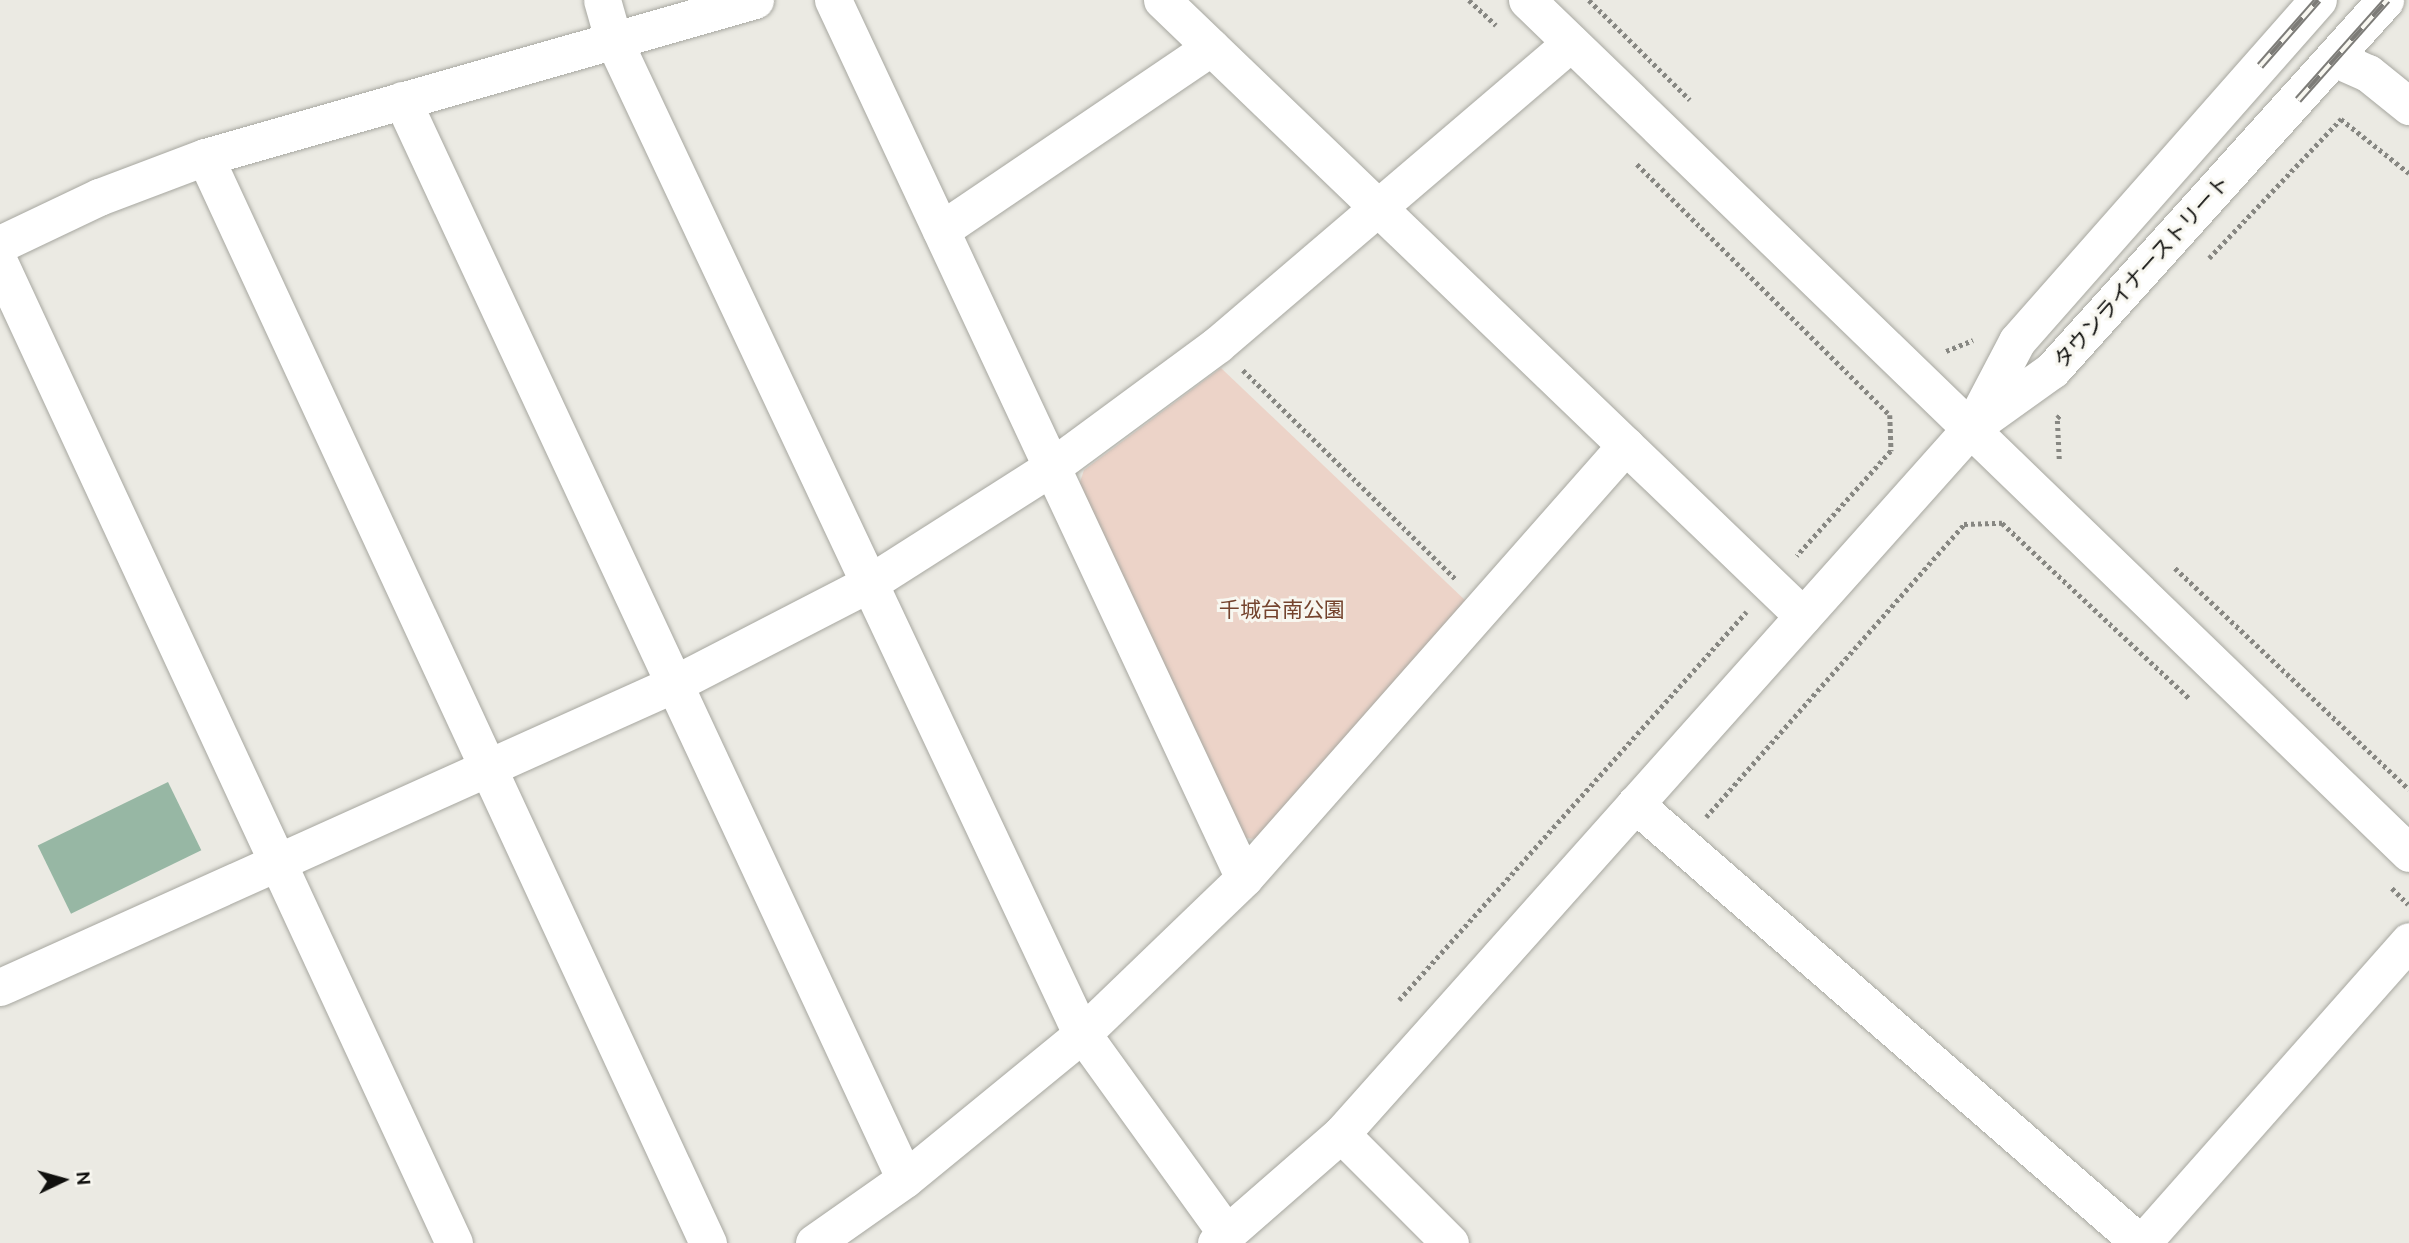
<!DOCTYPE html>
<meta charset="utf-8">
<style>
body{margin:0}
#map{position:relative;width:2409px;height:1243px;overflow:hidden;background:#ebeae3;font-family:Ubuntu,"Noto Sans JP",sans-serif}
div>[style]{position:absolute}
[style*='--x']{left:calc(var(--x)*1px);top:calc(var(--y)*1px);width:calc(var(--w)*1px);rotate:calc(var(--a)*1deg)}
.green>*{inset:0;background:#ecd3c8}
.water>*{inset:0;background:#97b7a4;transform-origin:0 0}
.path>*{height:4.5px;margin-top:-2.25px;transform-origin:0;background:repeating-linear-gradient(90deg,#878782 0 3.5px,transparent 0 7px)}
.roads{filter:drop-shadow(0 0 2px #a7a7a0) drop-shadow(0 0 2px #a7a7a0)}
.minor>*{height:37px;margin:-18.5px;padding:0 18.5px;transform-origin:18.5px;border-radius:18.5px;background:#fff}
.rail>*{height:8px;margin-top:-4px;transform-origin:0;background:repeating-linear-gradient(90deg,#f8f7f0 0 16px,#7d7c78 0 32px);box-sizing:border-box;border-block:2px solid #7d7c78}
span{translate:-50% -50%;white-space:nowrap;text-align:center;line-height:1.15;-webkit-text-stroke:6px #f8f7f0;paint-order:stroke}
.street-label{font-size:21px;color:#10100e}
.park-label{font-size:21px;color:#74432d}
.north{position:absolute;left:28px;top:1145px;width:70px;height:70px;-webkit-text-stroke:5px #f8f7f0;paint-order:stroke;rotate:85deg;font-size:19px;font-weight:700;line-height:28px;text-align:center;color:#10100e}
.north::after{content:'';display:block;margin:auto;width:24px;height:32px;background:#10100e;clip-path:polygon(50% 0,100% 100%,50% 72%,0 100%)}
</style>
<div id="map">
<div class="green">
<i style="clip-path:polygon(1221px 368px,1467px 602px,1257px 839px,1243px 838px,1079px 485px,1084px 470px)"></i>
</div>
<div class="water">
<i style="left:168px;top:782px;width:76px;height:145px;rotate:64deg"></i>
</div>
<div class="path">
<i style="--x:1469;--y:0;--w:37;--a:43"></i>
<i style="--x:1589;--y:0;--w:142;--a:44.7"></i>
<i style="--x:1637;--y:164;--w:356;--a:44.8"></i>
<i style="--x:1890;--y:415;--w:36;--a:88"></i>
<i style="--x:1891;--y:451;--w:141;--a:131.8"></i>
<i style="--x:2209;--y:258;--w:192;--a:-46.5"></i>
<i style="--x:2341;--y:119;--w:87;--a:38.5"></i>
<i style="--x:1946;--y:351;--w:29;--a:-22"></i>
<i style="--x:1243;--y:370;--w:300;--a:44.5"></i>
<i style="--x:2059;--y:459;--w:41;--a:-92.8"></i>
<i style="--x:2057;--y:418;--w:6;--a:-45"></i>
<i style="--x:2175;--y:568;--w:322;--a:43.4"></i>
<i style="--x:1706;--y:817;--w:390;--a:-48.6"></i>
<i style="--x:1964;--y:524;--w:38;--a:-2"></i>
<i style="--x:2002;--y:523;--w:256;--a:43.1"></i>
<i style="--x:2392;--y:888;--w:23;--a:45"></i>
<i style="--x:1399;--y:1000;--w:521;--a:-48.19"></i>
</div>
<div class="roads">
<div class="minor">
<i style="--x:602;--y:0;--w:41;--a:74.2"></i>
<i style="--x:613;--y:39;--w:1094;--a:64.79"></i>
<i style="--x:1079;--y:1029;--w:251;--a:54.2"></i>
<i style="--x:833;--y:0;--w:969;--a:64.92"></i>
<i style="--x:1162;--y:0;--w:889;--a:43.86"></i>
<i style="--x:1527;--y:0;--w:1227;--a:44.04"></i>
<i style="--x:2334;--y:58;--w:37;--a:24"></i>
<i style="--x:2368;--y:73;--w:53;--a:38.8"></i>
<i style="--x:402;--y:100;--w:1190;--a:65.01"></i>
<i style="--x:205;--y:157;--w:1197;--a:65.15"></i>
<i style="--x:941;--y:230;--w:326;--a:-34.1"></i>
<i style="--x:0;--y:244;--w:110;--a:-25.4"></i>
<i style="--x:99;--y:197;--w:113;--a:-20.7"></i>
<i style="--x:205;--y:157;--w:572;--a:-15.93"></i>
<i style="--x:0;--y:264;--w:1079;--a:65.12"></i>
<i style="--x:1975;--y:421;--w:90;--a:-62.3"></i>
<i style="--x:2017;--y:341;--w:455;--a:-48.6"></i>
<i style="--x:1635;--y:804;--w:669;--a:41"></i>
<i style="--x:0;--y:987;--w:741;--a:-24.21"></i>
<i style="--x:676;--y:683;--w:216;--a:-27.3"></i>
<i style="--x:868;--y:584;--w:219;--a:-32.5"></i>
<i style="--x:1053;--y:466;--w:204;--a:-36.4"></i>
<i style="--x:1217;--y:345;--w:465;--a:-40.5"></i>
<i style="--x:1341;--y:1134;--w:154;--a:45"></i>
<i style="--x:814;--y:1243;--w:111;--a:-35.1"></i>
<i style="--x:905;--y:1179;--w:229;--a:-39.3"></i>
<i style="--x:1082;--y:1034;--w:225;--a:-43.9"></i>
<i style="--x:1244;--y:878;--w:577;--a:-48.58"></i>
<i style="--x:1216;--y:1243;--w:166;--a:-41.1"></i>
<i style="--x:1341;--y:1134;--w:946;--a:-48.26"></i>
<i style="--x:1971;--y:428;--w:100;--a:-35.6"></i>
<i style="--x:2052;--y:370;--w:498;--a:-48"></i>
<i style="--x:2142;--y:1243;--w:403;--a:-48.5"></i>
</div>
</div>
<div class="rail">
<i style="--x:2260;--y:66;--w:88;--a:-48.7"></i>
<i style="--x:2298;--y:100;--w:134;--a:-48.3"></i>
</div>
<div class="street-label">
<span style="left:2141px;top:271px;rotate:-48deg">タウンライナーストリート</span>
</div>
<div class="park-label">
<span style="left:1282px;top:609px">千城台南公園</span>
</div>
<div class="north">N</div>
</div>
